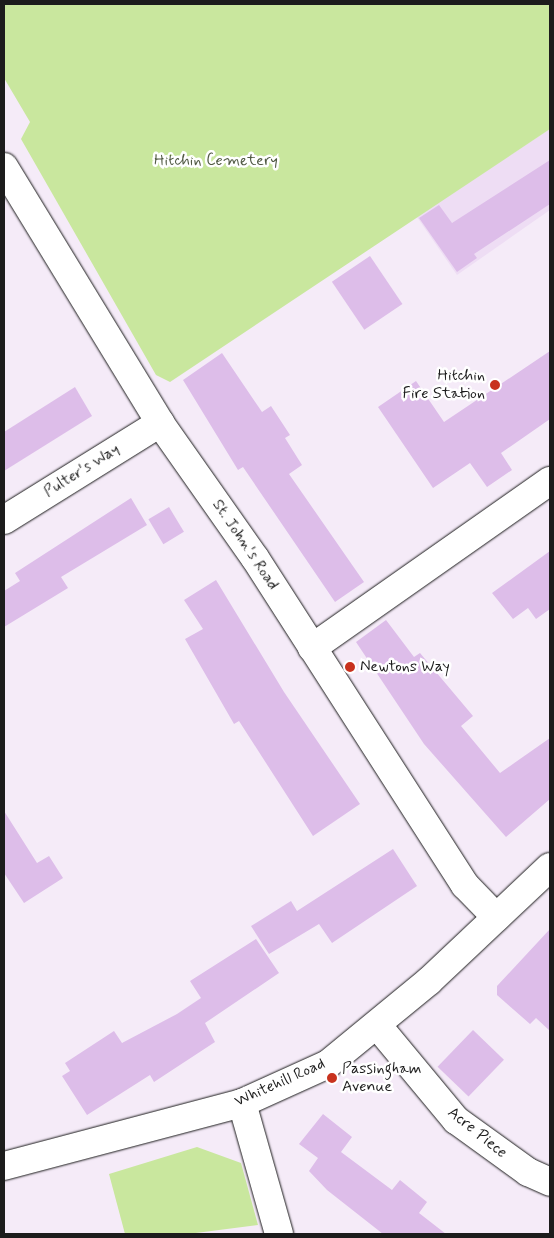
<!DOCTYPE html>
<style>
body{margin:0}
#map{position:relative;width:554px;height:1238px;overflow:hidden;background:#f5ebf8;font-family:Mynerve,sans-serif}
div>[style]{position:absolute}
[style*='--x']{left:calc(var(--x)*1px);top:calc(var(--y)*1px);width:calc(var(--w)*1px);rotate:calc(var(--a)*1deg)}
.built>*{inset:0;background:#eeddf4}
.green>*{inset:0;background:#c9e79e}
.building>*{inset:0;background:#ddbde9;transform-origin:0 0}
.roads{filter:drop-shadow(0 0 1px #1c1c1c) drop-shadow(0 0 1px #1c1c1c)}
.minor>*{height:28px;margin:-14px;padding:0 14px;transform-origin:14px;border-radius:14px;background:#fff}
.dots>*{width:14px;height:14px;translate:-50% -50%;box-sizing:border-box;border:2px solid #fff;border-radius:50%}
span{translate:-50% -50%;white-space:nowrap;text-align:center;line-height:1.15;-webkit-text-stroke:5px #fff;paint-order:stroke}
.park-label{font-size:16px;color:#505943}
.poi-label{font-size:16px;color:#1c1c1c}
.right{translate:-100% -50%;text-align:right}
.left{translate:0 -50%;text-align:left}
.street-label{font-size:16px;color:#1c1c1c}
.frame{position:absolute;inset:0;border:5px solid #1c1c1c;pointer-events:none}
</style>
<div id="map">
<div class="built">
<div style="clip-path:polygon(550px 129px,550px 210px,457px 275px,417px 217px)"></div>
</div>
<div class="green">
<div style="clip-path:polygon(4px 4px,550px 4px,550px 129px,170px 382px,156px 375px,21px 139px,30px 122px,4px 78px)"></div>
<div style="clip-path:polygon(197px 1147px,241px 1163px,258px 1225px,188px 1234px,125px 1234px,109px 1174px)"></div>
</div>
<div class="building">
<div style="clip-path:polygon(550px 160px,550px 204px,474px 254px,477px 258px,457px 272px,419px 218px,439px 205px,452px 223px)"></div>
<div style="left:370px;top:256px;width:58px;height:46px;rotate:56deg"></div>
<div style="clip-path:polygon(550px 351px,550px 419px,501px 453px,512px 470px,487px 487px,470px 463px,433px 488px,378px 407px,416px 381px,444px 422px)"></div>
<div style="clip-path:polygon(222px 353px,262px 412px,271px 406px,290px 435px,285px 438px,302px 465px,289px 474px,364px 582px,335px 602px,243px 467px,238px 470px,183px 380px)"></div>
<div style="clip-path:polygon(75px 387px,92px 416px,4px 471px,4px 432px)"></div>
<div style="clip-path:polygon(131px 498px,147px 525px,61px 577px,68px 588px,4px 627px,4px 591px,20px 581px,15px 573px)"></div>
<div style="left:169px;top:507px;width:29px;height:24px;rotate:59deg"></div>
<div style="clip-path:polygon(550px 551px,550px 609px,536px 619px,528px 608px,513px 619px,492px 593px)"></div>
<div style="clip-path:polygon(216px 580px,284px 692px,360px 804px,313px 836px,239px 721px,234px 724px,185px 639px,203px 629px,184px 600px)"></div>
<div style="clip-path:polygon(386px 620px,414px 657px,420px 653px,473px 716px,461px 726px,500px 773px,550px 738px,550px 799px,506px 837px,424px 744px,356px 642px)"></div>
<div style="clip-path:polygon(4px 811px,37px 863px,49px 856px,63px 878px,24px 903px,4px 873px)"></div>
<div style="clip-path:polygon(393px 849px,417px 886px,332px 943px,319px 924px,269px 954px,251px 926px,291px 901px,297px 911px)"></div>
<div style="clip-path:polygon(550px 929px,550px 1031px,536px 1018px,530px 1024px,497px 995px,497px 986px)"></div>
<div style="clip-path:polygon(256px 939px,279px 973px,205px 1023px,215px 1042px,154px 1082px,150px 1075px,87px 1115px,62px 1076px,70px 1071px,65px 1063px,114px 1031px,122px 1043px,177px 1014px,201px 998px,190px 981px)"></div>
<div style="left:473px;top:1030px;width:43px;height:51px;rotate:44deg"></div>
<div style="clip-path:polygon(323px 1114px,352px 1137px,341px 1152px,392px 1190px,400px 1180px,427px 1202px,419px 1213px,446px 1234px,383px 1234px,327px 1190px,309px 1171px,318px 1158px,299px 1144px)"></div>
</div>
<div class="roads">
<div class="minor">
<div style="--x:4;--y:167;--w:300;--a:58.6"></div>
<div style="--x:160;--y:423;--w:165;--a:54.9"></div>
<div style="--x:255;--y:558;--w:389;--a:57.3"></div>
<div style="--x:465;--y:885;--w:45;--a:45.9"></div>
<div style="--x:4;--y:520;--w:184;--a:-31.9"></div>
<div style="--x:312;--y:648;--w:291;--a:-35.1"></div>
<div style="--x:377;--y:1025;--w:124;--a:50.3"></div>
<div style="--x:456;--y:1120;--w:89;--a:35.8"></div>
<div style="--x:528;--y:1172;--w:24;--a:24"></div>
<div style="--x:242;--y:1103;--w:136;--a:74.2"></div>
<div style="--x:4;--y:1166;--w:246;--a:-14.8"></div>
<div style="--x:242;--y:1103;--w:94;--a:-24.4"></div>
<div style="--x:328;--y:1064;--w:131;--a:-39.4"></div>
<div style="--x:429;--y:981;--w:166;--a:-43.3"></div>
</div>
</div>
<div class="dots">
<div style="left:495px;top:385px;background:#c8321e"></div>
<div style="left:350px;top:667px;background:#c8321e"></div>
<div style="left:332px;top:1078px;background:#c8321e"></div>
</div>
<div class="park-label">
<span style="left:216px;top:161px">Hitchin Cemetery</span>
</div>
<div class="poi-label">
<span class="right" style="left:485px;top:385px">Hitchin<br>Fire Station</span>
<span class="left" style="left:360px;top:667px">Newtons Way</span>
<span class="left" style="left:342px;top:1078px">Passingham<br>Avenue</span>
</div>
<div class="street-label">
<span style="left:82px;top:471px;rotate:-32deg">Pulter's Way</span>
<span style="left:245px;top:545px;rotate:56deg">St. John's Road</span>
<span style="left:280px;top:1083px;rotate:-24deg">Whitehill Road</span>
<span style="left:477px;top:1133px;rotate:39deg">Acre Piece</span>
</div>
<div class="frame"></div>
</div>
